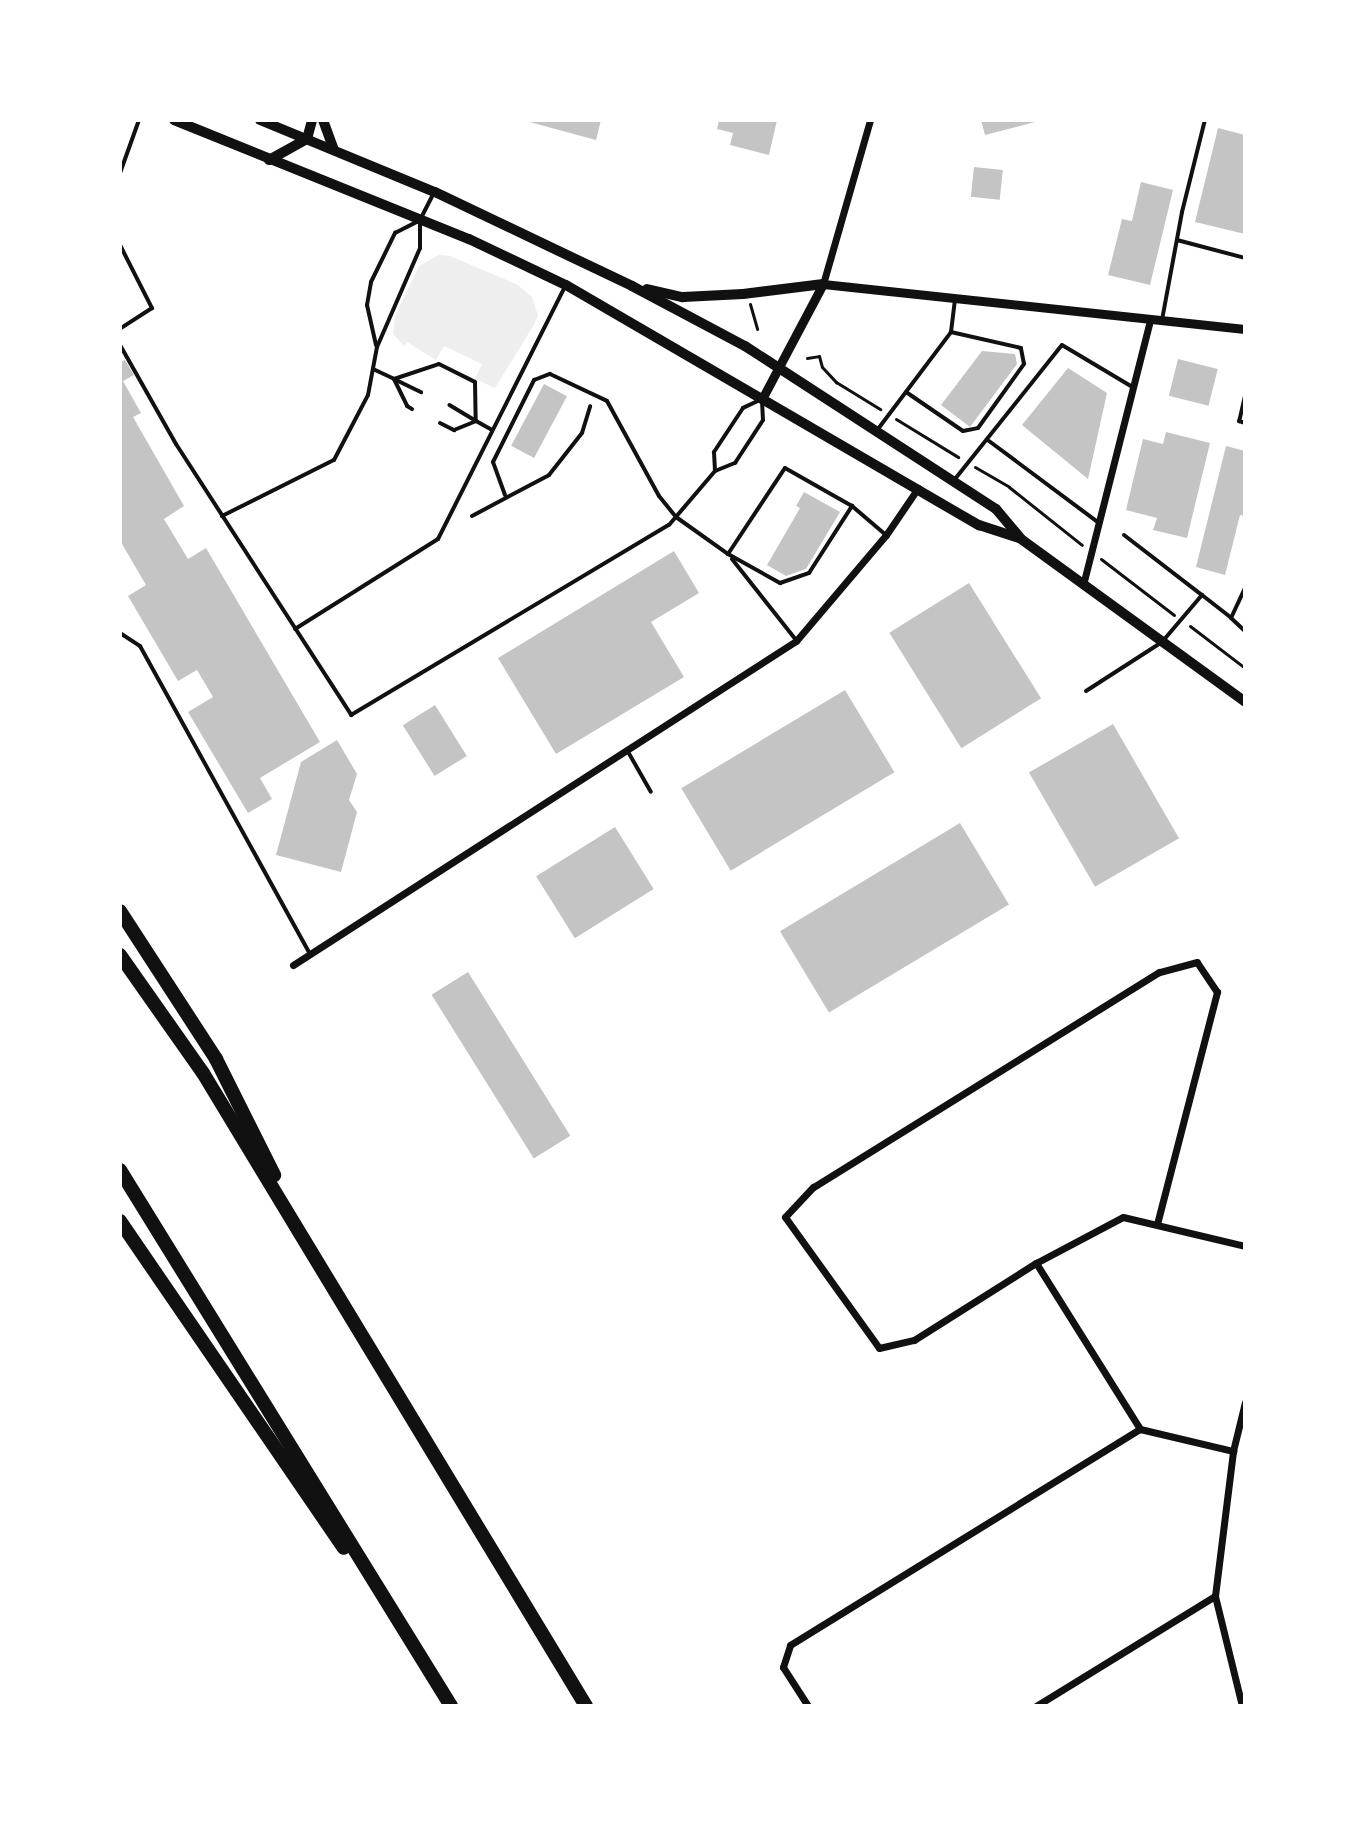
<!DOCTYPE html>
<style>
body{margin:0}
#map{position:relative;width:1365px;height:1826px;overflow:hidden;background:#fff;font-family:Montserrat,sans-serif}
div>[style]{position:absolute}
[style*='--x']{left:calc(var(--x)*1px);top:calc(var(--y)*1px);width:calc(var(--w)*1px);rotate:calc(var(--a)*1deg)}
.green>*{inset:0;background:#eee}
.building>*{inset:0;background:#c4c4c4;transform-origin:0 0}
.path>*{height:3px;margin:-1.5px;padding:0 1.5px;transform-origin:1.5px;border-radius:1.5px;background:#111}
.service>*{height:4px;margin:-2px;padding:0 2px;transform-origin:2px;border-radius:2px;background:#111}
.minor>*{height:7px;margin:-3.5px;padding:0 3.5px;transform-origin:3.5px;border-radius:3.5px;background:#111}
.tertiary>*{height:9px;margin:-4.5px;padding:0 4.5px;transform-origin:4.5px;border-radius:4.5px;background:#111}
.secondary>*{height:10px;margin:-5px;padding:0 5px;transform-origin:5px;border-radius:5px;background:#111}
.motorway>*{height:14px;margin:-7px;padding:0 7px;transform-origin:7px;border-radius:7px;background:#111}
span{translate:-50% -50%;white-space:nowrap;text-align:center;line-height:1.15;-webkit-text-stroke:8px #fff;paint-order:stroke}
.frame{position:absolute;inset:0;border:122px solid #fff;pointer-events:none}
</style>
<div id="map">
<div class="green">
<div style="clip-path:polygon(439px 255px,450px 256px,518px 285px,532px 297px,538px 315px,535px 323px,495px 388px,475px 379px,482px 364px,444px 346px,436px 360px,407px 342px,404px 346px,393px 334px,395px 316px,419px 266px)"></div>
</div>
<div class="building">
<div style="clip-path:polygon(522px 120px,601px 120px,596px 140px)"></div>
<div style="clip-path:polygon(719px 120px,777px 120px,769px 155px,730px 145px,733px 133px,717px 129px)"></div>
<div style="clip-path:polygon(981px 120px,1039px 120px,1039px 121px,985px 135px)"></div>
<div style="clip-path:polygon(1218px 128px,1245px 135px,1245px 234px,1195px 222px)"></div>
<div style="left:974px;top:167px;width:29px;height:30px;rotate:6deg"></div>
<div style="clip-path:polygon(1141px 182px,1173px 190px,1150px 285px,1108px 275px,1122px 219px,1132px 221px)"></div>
<div style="clip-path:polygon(982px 351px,1015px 354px,1017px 364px,970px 427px,941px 405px)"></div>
<div style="left:1178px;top:359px;width:41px;height:38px;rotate:14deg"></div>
<div style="clip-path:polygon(125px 360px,134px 375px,123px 381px,141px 413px,133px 417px,184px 506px,164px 519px,188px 559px,206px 548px,320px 742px,260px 778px,272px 799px,248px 813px,188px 712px,213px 697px,197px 670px,178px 681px,128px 596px,146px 585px,122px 544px,120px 545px,120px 362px)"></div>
<div style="clip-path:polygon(1068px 368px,1107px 393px,1088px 479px,1022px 425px)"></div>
<div style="left:544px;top:384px;width:26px;height:70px;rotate:28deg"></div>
<div style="clip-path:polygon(1166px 432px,1210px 443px,1187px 538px,1153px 530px,1157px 518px,1126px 510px,1143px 439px,1163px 444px)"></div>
<div style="clip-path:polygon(1226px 446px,1245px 451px,1245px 516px,1240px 515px,1225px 575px,1196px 567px)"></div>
<div style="clip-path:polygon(804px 492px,840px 512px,806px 569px,786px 576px,767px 565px,800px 508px,796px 506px)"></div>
<div style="clip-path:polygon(674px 551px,699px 593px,651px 622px,684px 677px,556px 754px,498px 658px)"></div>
<div style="left:969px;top:583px;width:136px;height:94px;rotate:58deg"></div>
<div style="left:845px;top:690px;width:96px;height:191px;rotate:59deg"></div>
<div style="left:435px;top:705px;width:60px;height:38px;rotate:58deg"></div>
<div style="left:1113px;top:724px;width:132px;height:97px;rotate:60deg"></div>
<div style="clip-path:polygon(337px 740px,357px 774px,349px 800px,357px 812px,341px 872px,276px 855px,301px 762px)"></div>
<div style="left:960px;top:823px;width:95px;height:210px;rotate:59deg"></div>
<div style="left:615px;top:827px;width:73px;height:93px;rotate:58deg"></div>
<div style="left:468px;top:972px;width:193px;height:43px;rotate:58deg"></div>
</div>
<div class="path">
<div style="--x:750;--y:304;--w:26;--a:74"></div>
<div style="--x:807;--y:358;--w:12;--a:-9"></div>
<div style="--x:819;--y:356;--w:11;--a:75"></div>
<div style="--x:822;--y:367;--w:21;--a:47"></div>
<div style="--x:836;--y:382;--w:52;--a:31.5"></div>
<div style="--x:896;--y:419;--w:73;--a:31.5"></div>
<div style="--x:975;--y:467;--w:39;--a:30"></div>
<div style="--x:1009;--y:487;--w:93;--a:38.5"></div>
<div style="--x:1101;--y:559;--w:92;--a:37.5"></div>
<div style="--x:1190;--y:626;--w:69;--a:37.4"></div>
</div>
<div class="service">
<div style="--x:120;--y:173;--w:56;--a:-70.3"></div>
<div style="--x:1177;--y:240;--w:70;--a:14.8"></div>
<div style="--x:120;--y:245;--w:71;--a:63.1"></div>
<div style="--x:152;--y:308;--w:38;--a:147"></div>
<div style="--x:1162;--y:320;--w:110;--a:-79.5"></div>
<div style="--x:1182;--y:212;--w:95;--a:-76"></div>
<div style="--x:120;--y:345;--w:114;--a:60.5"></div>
<div style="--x:176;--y:444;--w:323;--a:57.1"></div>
<div style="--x:351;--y:715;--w:370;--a:-30.9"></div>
<div style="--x:669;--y:525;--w:71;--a:-49.6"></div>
<div style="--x:715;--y:471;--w:22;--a:-22"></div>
<div style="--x:735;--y:463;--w:51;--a:-56.9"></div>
<div style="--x:763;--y:420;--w:21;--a:-93"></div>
<div style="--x:762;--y:399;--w:21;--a:155"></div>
<div style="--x:743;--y:408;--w:53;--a:123.4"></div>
<div style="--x:714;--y:452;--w:19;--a:87"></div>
<div style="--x:376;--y:345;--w:41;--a:-102.7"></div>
<div style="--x:367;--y:305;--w:23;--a:-80"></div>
<div style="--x:371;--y:282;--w:55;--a:-63.9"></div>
<div style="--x:395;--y:233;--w:25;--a:-27"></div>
<div style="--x:373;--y:369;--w:23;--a:25"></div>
<div style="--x:394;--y:379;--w:30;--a:64"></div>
<div style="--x:407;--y:406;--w:6;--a:31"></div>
<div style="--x:394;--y:379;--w:47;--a:-18.4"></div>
<div style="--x:439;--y:364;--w:40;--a:26.6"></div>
<div style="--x:475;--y:382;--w:39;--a:89"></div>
<div style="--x:476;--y:421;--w:18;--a:29"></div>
<div style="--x:396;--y:380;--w:28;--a:26"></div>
<div style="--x:906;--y:392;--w:69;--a:34.4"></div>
<div style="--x:963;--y:431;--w:15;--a:-11"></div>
<div style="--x:978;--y:428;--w:79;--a:-54.3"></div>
<div style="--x:1024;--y:364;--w:16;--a:-101"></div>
<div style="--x:1021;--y:348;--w:72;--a:-167.1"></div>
<div style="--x:1245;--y:396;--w:26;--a:103"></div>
<div style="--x:1239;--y:421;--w:6;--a:18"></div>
<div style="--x:440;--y:423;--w:16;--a:27"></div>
<div style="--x:454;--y:430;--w:24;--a:-22"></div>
<div style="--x:476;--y:421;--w:31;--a:-149"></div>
<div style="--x:878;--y:429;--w:121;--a:-53"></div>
<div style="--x:951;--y:332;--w:33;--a:-83"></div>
<div style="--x:989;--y:441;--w:137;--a:36.7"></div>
<div style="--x:955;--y:479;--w:171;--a:-51.4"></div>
<div style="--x:1062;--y:345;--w:84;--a:30.8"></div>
<div style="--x:505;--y:495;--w:35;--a:-110"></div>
<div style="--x:493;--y:462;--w:92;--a:-63.4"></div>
<div style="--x:534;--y:380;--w:17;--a:-21"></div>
<div style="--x:550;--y:374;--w:63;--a:25.3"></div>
<div style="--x:607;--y:401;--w:108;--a:61.3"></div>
<div style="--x:659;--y:496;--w:27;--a:51"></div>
<div style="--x:676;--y:517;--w:64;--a:35.4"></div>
<div style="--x:728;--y:554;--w:103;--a:-56.5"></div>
<div style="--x:785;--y:468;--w:77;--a:29.6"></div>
<div style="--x:852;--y:506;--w:45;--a:40.5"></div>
<div style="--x:222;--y:516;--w:125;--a:-26.6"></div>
<div style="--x:334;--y:460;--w:73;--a:-62.4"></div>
<div style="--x:368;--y:395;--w:49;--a:-79.4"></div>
<div style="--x:377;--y:347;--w:108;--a:-66.5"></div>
<div style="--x:420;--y:248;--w:28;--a:-90"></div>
<div style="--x:420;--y:220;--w:30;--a:-63"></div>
<div style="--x:472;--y:516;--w:87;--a:-28"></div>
<div style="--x:549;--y:475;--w:53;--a:-51.8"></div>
<div style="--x:582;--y:433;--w:28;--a:-73"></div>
<div style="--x:1124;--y:535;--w:98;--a:37.6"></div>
<div style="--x:728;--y:554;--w:60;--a:29.1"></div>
<div style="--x:780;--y:583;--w:31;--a:-19"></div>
<div style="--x:809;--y:573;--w:80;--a:-57.3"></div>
<div style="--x:732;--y:559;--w:103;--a:51.7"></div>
<div style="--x:1231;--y:618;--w:19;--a:43"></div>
<div style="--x:295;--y:629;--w:169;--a:-32.2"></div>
<div style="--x:438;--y:539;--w:284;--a:-63.3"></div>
<div style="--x:120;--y:633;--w:24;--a:33"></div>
<div style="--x:140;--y:646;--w:352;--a:61.1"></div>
<div style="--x:1086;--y:691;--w:90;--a:-32.8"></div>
<div style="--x:1162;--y:642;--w:62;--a:-49.6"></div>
<div style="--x:1202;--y:595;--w:37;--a:38"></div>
<div style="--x:1231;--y:618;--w:33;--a:-65"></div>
<div style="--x:627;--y:750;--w:48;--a:60.3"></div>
</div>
<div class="minor">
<div style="--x:823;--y:284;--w:171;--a:-74"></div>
<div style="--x:1083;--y:585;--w:272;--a:-75.8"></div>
<div style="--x:293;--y:965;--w:598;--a:-32.79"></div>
<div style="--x:796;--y:641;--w:139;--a:-49.7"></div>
<div style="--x:886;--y:535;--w:57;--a:-55.8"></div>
<div style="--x:1157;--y:1224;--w:240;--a:-75.5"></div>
<div style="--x:1217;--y:992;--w:36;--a:-124"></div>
<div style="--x:1197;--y:962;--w:39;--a:165"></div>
<div style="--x:1159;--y:972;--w:407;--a:148.1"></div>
<div style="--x:813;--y:1187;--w:41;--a:133"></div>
<div style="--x:785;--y:1217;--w:161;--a:54.3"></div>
<div style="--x:879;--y:1348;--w:36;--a:-13"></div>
<div style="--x:914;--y:1340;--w:144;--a:-32.3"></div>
<div style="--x:1036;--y:1263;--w:98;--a:-27.9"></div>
<div style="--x:1123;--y:1217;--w:125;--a:13.4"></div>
<div style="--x:1036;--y:1263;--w:196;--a:57.9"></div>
<div style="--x:1140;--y:1429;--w:96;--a:13.3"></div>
<div style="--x:808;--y:1706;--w:46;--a:-122.7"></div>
<div style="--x:783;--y:1667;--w:23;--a:-72"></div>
<div style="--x:790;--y:1645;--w:411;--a:-31.7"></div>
<div style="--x:1036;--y:1706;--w:210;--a:-31.6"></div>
<div style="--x:1242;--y:1706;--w:113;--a:-103.8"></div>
<div style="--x:1215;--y:1596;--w:146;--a:-82.9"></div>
<div style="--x:1233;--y:1451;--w:50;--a:-76.2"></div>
</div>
<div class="tertiary">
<div style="--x:762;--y:399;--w:130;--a:-62.1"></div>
<div style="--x:823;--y:284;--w:424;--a:6.1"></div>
</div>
<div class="secondary">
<div style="--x:174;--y:120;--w:318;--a:22"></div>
<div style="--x:469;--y:239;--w:107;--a:25.4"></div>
<div style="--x:566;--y:285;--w:478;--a:30.2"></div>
<div style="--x:979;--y:525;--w:42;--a:18"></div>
<div style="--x:260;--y:120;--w:189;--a:22.4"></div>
<div style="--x:435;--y:192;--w:218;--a:25.5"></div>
<div style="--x:632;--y:286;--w:128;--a:28"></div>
<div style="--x:745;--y:346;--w:299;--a:33"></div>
<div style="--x:996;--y:509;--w:39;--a:50"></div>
<div style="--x:1021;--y:539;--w:277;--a:36"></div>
<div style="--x:323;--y:120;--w:32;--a:70"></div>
<div style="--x:269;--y:160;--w:43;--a:-28.9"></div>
<div style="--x:307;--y:139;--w:20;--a:-75"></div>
<div style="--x:647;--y:289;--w:37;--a:13"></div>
<div style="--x:683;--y:297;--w:60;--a:-2.9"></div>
<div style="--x:743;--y:294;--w:81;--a:-7.1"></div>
</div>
<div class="motorway">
<div style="--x:120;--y:911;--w:176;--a:57"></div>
<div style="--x:216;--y:1059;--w:130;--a:63.4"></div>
<div style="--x:120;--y:955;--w:144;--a:54.9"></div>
<div style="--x:203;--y:1073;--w:740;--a:58.82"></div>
<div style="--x:120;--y:1170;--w:630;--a:58.3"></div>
<div style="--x:120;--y:1221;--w:396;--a:55.6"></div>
</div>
<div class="frame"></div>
</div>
